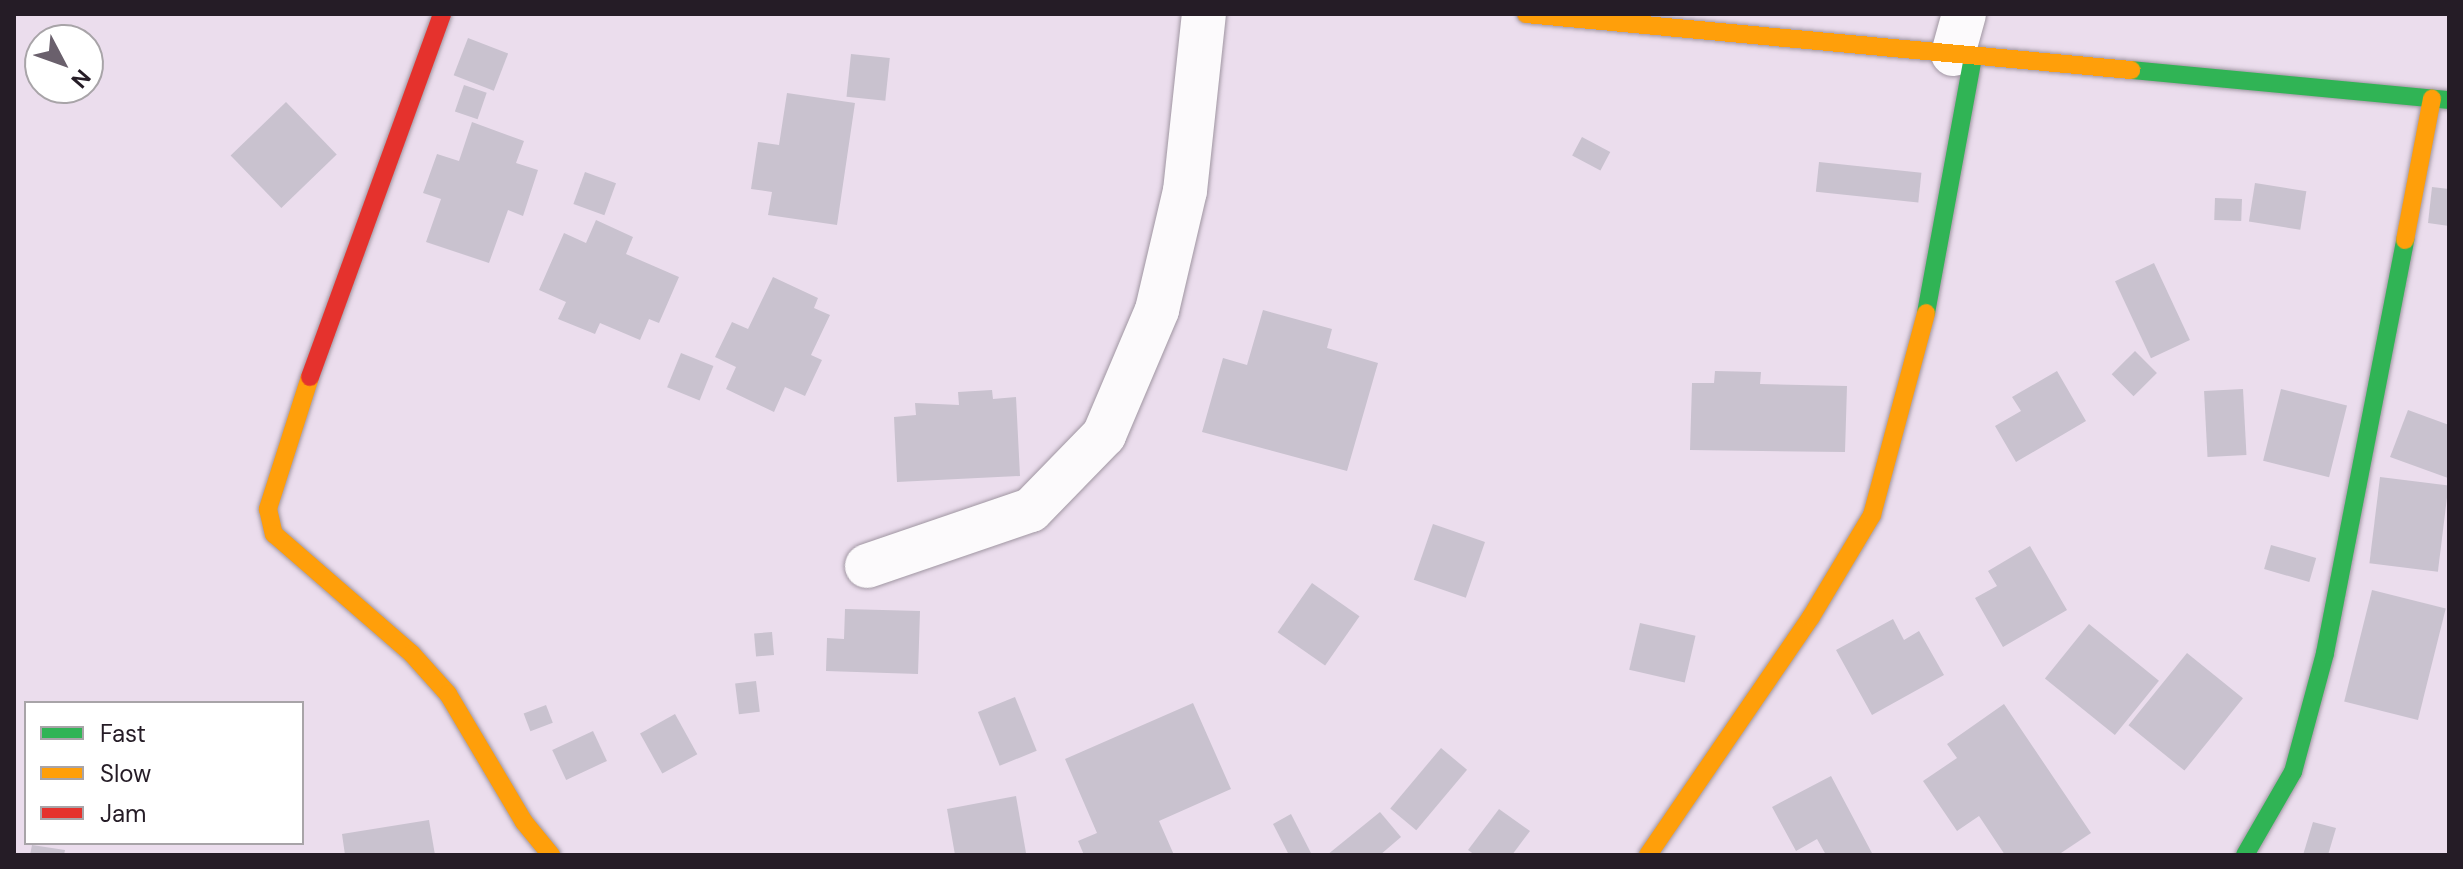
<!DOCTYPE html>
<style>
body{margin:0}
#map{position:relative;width:2463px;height:869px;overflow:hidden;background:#ebdded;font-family:"DM Sans",sans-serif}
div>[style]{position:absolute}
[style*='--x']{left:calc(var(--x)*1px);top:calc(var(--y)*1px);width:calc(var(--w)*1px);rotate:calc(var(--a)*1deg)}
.building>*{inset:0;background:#c9c2cf;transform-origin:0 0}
.roads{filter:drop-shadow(0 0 2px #a096a2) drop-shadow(0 0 2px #a096a2)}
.street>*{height:44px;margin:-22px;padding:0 22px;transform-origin:22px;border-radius:22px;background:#fcfafc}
.fast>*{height:18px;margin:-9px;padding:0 9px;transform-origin:9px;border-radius:9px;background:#30b455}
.slow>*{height:18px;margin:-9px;padding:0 9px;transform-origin:9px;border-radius:9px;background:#ff9f0a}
.jam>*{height:18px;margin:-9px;padding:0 9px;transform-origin:9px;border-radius:9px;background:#e5322d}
span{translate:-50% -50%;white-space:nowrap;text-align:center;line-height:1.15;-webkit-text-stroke:6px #fff;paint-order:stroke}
.frame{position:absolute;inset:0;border:16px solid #251c26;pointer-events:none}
.legend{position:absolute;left:24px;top:701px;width:280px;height:144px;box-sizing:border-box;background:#fff;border:2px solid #a8a4a8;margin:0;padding:10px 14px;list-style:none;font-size:24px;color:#251c26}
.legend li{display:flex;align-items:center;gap:16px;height:40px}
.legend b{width:40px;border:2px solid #a8a4a8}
.north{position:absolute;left:24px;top:24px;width:80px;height:80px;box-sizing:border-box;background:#fff;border:2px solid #a8a4a8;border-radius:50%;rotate:131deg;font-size:22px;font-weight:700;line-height:32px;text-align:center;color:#251c26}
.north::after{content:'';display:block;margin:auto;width:28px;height:36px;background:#6a606c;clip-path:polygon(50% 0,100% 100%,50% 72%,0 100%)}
</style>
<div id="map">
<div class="building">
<div style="left:468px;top:38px;width:43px;height:40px;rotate:21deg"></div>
<div style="left:851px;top:54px;width:39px;height:43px;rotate:6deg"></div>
<div style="left:464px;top:85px;width:24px;height:28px;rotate:19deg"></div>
<div style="clip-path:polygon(787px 93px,855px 103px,837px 225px,768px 215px,772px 192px,751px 189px,758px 142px,779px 145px)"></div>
<div style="left:286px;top:102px;width:73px;height:77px;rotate:46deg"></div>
<div style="clip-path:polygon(472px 122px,524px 141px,516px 163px,538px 170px,523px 216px,508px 210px,489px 263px,426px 242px,441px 199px,423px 193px,437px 154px,459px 161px)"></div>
<div style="left:1582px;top:137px;width:32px;height:21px;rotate:28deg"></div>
<div style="left:1819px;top:162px;width:103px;height:30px;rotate:6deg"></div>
<div style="left:585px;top:172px;width:33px;height:34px;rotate:20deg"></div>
<div style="left:2255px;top:183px;width:52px;height:39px;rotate:9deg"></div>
<div style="clip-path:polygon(2432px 187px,2449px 189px,2449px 226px,2428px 223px)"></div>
<div style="left:2215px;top:198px;width:27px;height:22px;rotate:2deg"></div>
<div style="clip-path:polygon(596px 220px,633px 237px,626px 254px,679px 277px,659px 323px,649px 319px,640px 340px,600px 323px,595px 334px,558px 319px,566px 302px,539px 290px,564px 233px,586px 243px)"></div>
<div style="left:2154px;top:263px;width:85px;height:43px;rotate:65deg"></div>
<div style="clip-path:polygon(773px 277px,818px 298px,814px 308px,830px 315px,811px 355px,822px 360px,805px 396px,785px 387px,774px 412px,726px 389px,736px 367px,715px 357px,732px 322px,748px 329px)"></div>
<div style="clip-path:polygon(1263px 310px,1332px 329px,1327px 348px,1378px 363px,1347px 471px,1202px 432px,1223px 358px,1247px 365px)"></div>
<div style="left:2135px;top:351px;width:31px;height:33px;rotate:45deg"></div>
<div style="left:681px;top:353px;width:35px;height:37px;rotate:22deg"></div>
<div style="clip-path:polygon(1715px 371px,1761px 372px,1760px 384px,1847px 386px,1845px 452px,1690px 450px,1692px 383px,1714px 383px)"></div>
<div style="clip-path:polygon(2057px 371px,2086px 421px,2016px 462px,1995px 426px,2021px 411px,2012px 397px)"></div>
<div style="left:2243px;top:389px;width:66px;height:39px;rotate:87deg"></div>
<div style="left:2281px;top:389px;width:68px;height:74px;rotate:14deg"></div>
<div style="clip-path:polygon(992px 390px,993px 399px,1016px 397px,1020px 476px,897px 482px,894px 417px,916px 415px,915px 403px,959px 405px,958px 392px)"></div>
<div style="clip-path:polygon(2408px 410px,2449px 425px,2448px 478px,2390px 457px)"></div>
<div style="left:2380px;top:477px;width:69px;height:87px;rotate:7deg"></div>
<div style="left:1433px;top:524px;width:55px;height:59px;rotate:19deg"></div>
<div style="left:2271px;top:545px;width:47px;height:25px;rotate:16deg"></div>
<div style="clip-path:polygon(2030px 546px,2067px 610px,2003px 647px,1975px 598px,1997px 586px,1988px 571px)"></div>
<div style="left:1312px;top:583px;width:58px;height:60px;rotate:35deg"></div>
<div style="left:2372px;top:590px;width:76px;height:115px;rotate:14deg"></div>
<div style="clip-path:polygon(845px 609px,920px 611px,918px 674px,826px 671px,827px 638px,844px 639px)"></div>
<div style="clip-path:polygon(1893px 619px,1904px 640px,1919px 631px,1944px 675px,1872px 715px,1836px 650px)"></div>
<div style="left:1640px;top:623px;width:57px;height:48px;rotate:13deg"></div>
<div style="left:2089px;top:624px;width:90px;height:70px;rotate:39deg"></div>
<div style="left:772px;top:632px;width:23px;height:18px;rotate:85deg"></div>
<div style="left:2187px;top:653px;width:72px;height:93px;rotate:39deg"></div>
<div style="left:756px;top:681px;width:31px;height:21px;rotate:83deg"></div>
<div style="left:1015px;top:697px;width:58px;height:40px;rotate:68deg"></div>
<div style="clip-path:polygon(1193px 703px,1231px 789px,1159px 821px,1174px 855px,1084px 855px,1078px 841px,1097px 833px,1065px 759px)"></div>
<div style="clip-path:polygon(2004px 704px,2091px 833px,2058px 855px,2005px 855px,1979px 816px,1957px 831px,1923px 781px,1957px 758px,1947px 744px)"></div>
<div style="left:546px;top:705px;width:19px;height:24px;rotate:69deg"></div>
<div style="left:675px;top:714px;width:46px;height:40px;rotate:61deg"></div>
<div style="left:593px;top:731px;width:33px;height:45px;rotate:65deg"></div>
<div style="left:1441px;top:748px;width:34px;height:79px;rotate:40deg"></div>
<div style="clip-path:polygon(1831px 776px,1873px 855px,1826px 855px,1817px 839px,1796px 851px,1772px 807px)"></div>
<div style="clip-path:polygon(1016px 796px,1026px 853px,955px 855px,947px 809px)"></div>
<div style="clip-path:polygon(1499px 809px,1530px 831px,1512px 855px,1475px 855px,1468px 850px)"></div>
<div style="clip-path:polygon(1380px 812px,1401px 837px,1380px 855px,1327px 855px)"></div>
<div style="clip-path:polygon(1291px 814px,1312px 855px,1289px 855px,1273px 824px)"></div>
<div style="clip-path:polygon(429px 820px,435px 855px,345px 855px,342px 834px)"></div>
<div style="clip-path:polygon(2313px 822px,2336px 828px,2328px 855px,2303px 855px)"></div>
<div style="clip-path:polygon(32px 845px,65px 850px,64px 855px,30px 855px)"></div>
</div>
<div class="roads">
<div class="street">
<div style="--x:1953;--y:54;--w:41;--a:-74.6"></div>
<div style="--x:867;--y:566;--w:173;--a:-18.9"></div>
<div style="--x:1031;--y:510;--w:105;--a:-45.8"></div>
<div style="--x:1104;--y:435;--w:136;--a:-67"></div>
<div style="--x:1157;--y:310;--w:122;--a:-76.8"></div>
<div style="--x:1185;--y:191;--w:178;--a:-83.9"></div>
</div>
<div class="fast">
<div style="--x:2131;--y:70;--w:319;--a:5.4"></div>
<div style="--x:1926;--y:313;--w:261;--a:-79.6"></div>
<div style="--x:2245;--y:855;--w:96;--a:-60"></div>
<div style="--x:2293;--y:772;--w:123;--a:-74.9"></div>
<div style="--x:2325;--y:653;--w:421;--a:-79"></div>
</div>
<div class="slow">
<div style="--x:1526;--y:14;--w:608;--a:5.29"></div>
<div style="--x:2405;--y:240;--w:144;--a:-79.2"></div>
<div style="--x:310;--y:377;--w:139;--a:107.7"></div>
<div style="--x:268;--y:509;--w:26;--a:77"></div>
<div style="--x:274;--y:534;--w:183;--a:41"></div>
<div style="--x:412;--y:654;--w:54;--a:48"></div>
<div style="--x:448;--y:694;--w:149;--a:59.3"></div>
<div style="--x:524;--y:822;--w:43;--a:50.7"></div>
<div style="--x:1648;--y:855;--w:288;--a:-55.6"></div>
<div style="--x:1811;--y:617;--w:119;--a:-59.1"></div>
<div style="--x:1872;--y:515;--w:209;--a:-75"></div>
</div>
<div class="jam">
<div style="--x:310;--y:377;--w:386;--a:-70"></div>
</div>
</div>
<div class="frame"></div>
<ul class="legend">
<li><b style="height:10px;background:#30b455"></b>Fast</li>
<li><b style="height:10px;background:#ff9f0a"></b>Slow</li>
<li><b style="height:10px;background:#e5322d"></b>Jam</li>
</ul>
<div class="north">N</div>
</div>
